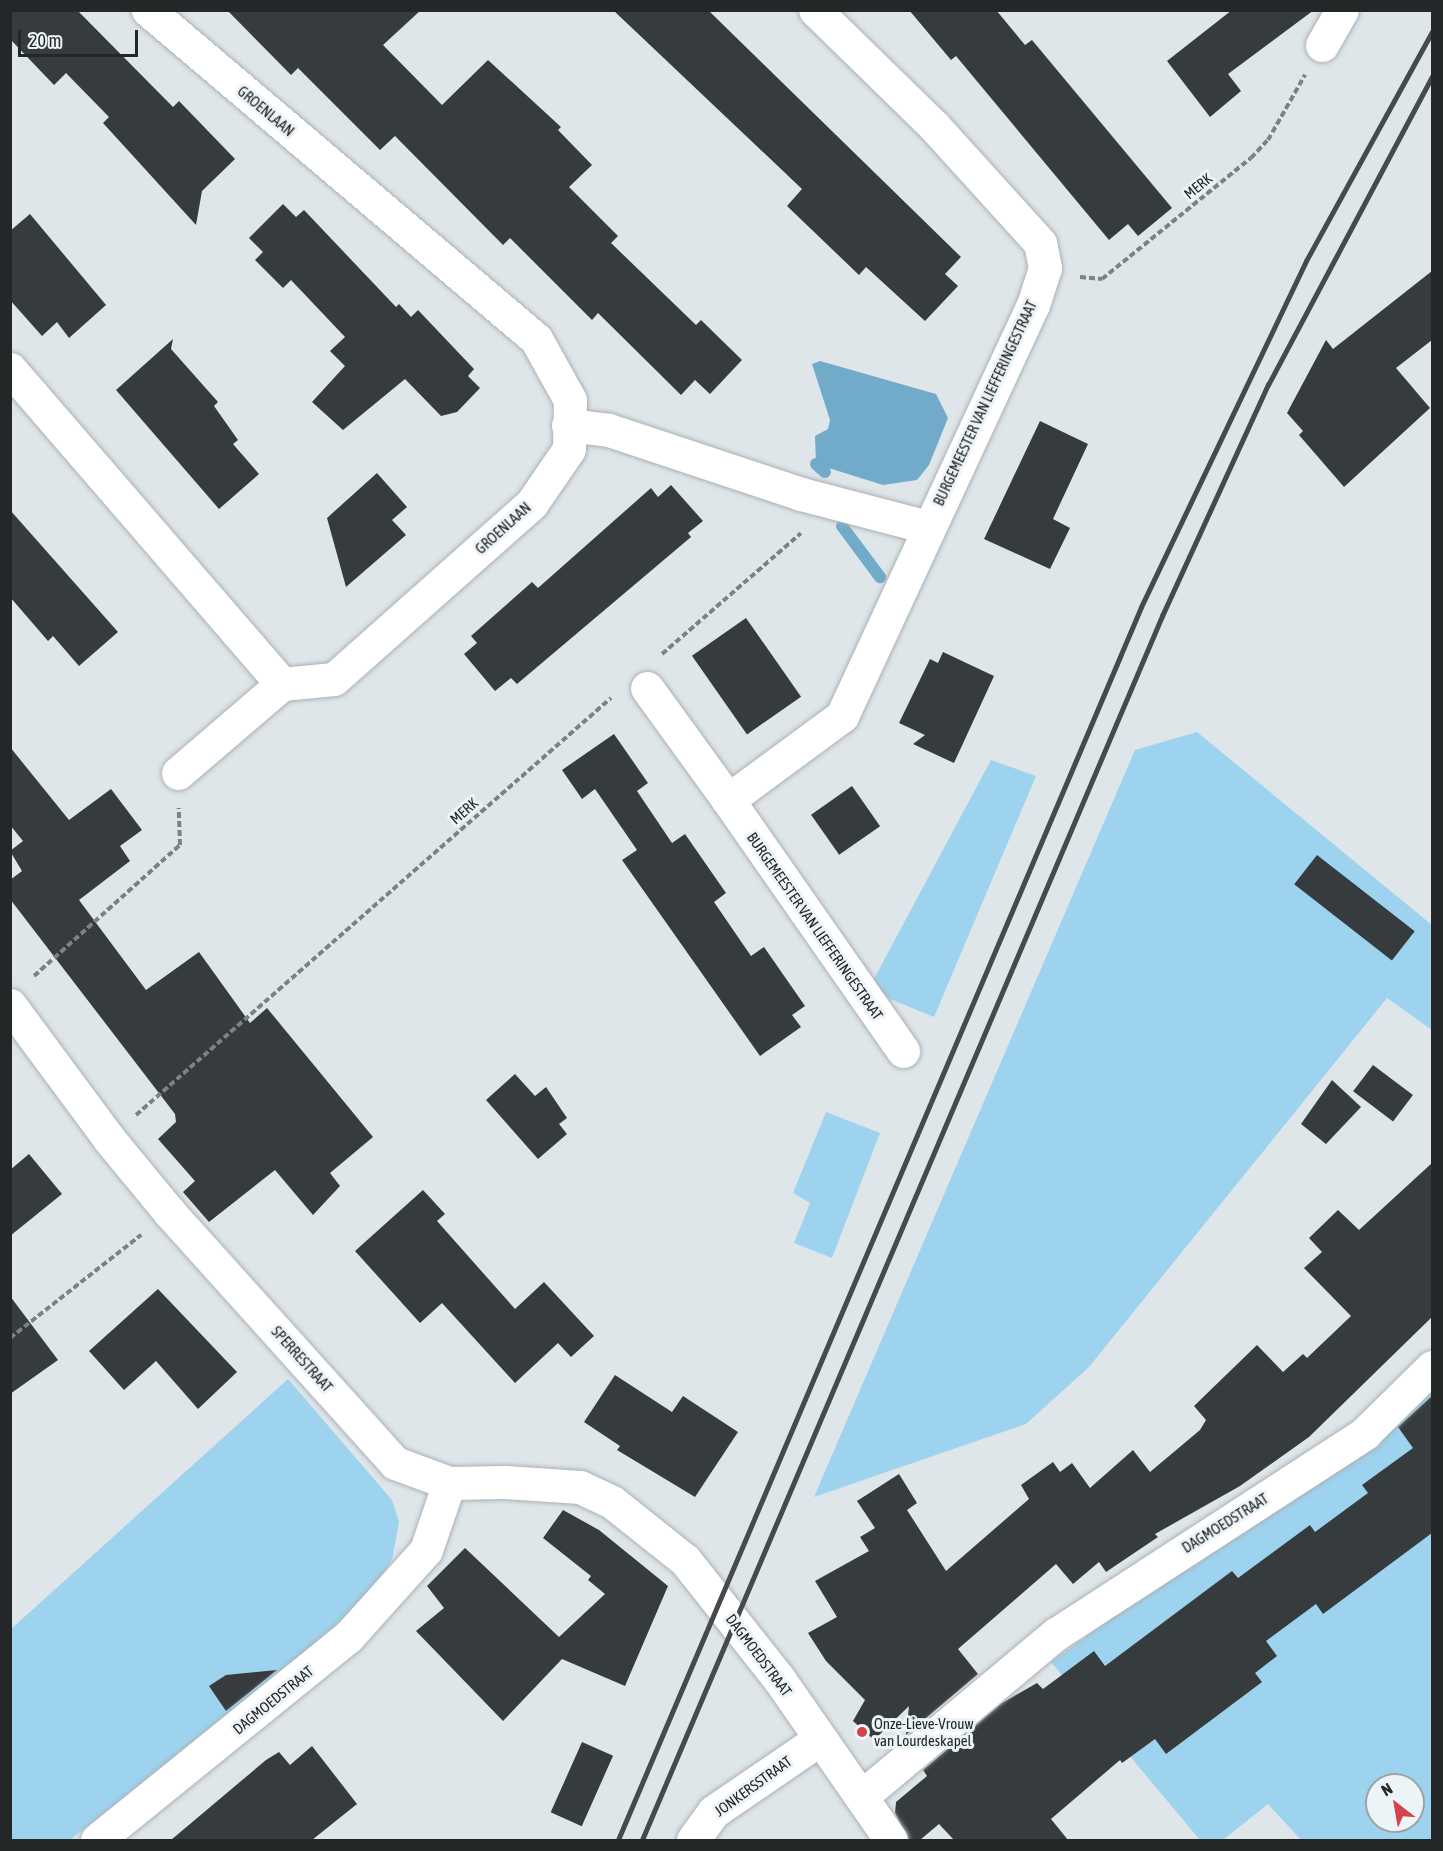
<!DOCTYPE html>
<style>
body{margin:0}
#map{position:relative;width:1443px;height:1851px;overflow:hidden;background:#dfe6ea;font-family:"Asap Condensed",sans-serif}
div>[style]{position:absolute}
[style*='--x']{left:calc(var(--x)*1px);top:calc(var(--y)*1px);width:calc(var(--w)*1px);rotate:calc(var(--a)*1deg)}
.green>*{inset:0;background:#9ed3ef}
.water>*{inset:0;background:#71abc9}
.stream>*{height:12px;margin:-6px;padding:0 6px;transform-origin:6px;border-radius:6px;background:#71abc9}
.building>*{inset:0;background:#363b3e;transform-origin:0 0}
.path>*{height:4px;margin-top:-2px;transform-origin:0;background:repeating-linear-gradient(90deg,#7c8183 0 6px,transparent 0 9px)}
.roads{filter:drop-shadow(0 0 2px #abb1b5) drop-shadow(0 0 2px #abb1b5)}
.minor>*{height:33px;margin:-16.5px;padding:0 16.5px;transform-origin:16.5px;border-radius:16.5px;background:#fff}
.rail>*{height:4.5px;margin:-2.25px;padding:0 2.25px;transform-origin:2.25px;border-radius:2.25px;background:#464a4b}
.dots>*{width:16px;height:16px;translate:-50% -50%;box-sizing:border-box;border:3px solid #edf4f8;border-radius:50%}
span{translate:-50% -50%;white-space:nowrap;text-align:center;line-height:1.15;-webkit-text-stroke:6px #edf4f8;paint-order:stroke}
.street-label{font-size:15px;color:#242728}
.poi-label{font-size:15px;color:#242728}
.left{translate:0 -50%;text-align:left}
.frame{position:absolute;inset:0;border:12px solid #242728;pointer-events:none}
.north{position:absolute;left:1365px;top:1773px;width:60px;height:60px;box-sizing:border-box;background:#edf4f8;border:2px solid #9da2a5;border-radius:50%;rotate:329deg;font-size:16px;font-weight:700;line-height:24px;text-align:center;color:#242728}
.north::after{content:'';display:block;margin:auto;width:21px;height:27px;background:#d4444d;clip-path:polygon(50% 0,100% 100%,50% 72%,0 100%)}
.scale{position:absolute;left:18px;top:30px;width:120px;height:27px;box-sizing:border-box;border:3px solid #242728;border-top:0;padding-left:8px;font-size:18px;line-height:21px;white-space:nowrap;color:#242728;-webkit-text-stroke:4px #edf4f8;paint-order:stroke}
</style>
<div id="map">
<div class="green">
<div style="clip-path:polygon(1197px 732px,1432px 925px,1432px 1030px,1387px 998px,1089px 1367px,1026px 1424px,814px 1497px,1135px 750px)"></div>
<div style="clip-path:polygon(991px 760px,1036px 776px,934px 1017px,868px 990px)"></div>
<div style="clip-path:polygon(826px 1112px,880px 1133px,832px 1258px,794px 1243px,810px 1203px,793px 1193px)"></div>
<div style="clip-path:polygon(288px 1379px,392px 1500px,399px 1522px,392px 1560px,365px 1598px,302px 1655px,70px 1840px,11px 1840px,10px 1630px)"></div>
<div style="clip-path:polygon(evenodd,1432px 1387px,1432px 1840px,1301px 1840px,1268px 1804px,1223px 1840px,1200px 1840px,1051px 1662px,1432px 1387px,1377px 1785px,1413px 1785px,1413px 1821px,1377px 1821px,1377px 1785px)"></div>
</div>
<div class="water">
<div style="clip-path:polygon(820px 361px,936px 394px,948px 418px,929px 465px,917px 480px,883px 485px,816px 464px,815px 436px,828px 429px,830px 420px,812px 364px)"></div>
</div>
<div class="stream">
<div style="--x:816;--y:464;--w:12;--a:42"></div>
<div style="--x:842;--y:526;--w:64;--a:53.3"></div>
</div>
<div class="building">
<div style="clip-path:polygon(10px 10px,77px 10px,173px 107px,179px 101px,235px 159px,202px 191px,196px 225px,103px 123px,109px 117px,66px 73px,54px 85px,10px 39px)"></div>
<div style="clip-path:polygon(227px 10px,421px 10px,383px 45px,442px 105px,488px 60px,561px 127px,558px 130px,592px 165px,569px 187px,618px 236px,611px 243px,696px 325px,701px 320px,742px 360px,710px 394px,695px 380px,681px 395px,598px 313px,592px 320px,510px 238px,503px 245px,395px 136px,380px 150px,298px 68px,291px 75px)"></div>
<div style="clip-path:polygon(613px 10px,708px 10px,961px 257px,945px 274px,958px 286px,925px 321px,866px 267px,859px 275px,787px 206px,802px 189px)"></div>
<div style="clip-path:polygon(909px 10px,996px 10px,1025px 45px,1032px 40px,1172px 208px,1138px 236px,1128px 224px,1109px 240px,956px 56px,951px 60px)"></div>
<div style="clip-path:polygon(1232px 10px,1314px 10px,1228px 74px,1241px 91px,1210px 117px,1167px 61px)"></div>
<div style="clip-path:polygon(283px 204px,296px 217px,304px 210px,396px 307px,399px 304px,411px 317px,418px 310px,474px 369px,468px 376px,480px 388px,457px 412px,441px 416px,405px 379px,343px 430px,312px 402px,345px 366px,330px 351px,345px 337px,291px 280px,283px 288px,255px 260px,263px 252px,249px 238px)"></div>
<div style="clip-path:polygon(30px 214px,106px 305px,69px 338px,57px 322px,42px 336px,10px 300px,10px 231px)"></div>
<div style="clip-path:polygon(1432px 271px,1432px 340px,1396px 368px,1430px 408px,1344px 487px,1299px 435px,1303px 431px,1287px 413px,1326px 340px,1333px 349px)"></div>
<div style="clip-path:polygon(173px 339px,171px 349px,218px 402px,214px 406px,238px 440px,233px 444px,259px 474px,219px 509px,116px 390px)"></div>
<div style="clip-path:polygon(1040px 421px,1088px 444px,1053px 519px,1070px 528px,1050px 569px,984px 539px)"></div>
<div style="clip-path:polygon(377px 473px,407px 507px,392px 520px,406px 535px,346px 587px,327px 518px)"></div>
<div style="clip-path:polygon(671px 485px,703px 521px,688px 533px,691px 537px,517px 684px,511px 678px,495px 691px,464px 654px,477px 643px,471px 636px,532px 582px,538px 588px,651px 488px,658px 497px)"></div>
<div style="clip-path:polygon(10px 510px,118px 632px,79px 666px,53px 636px,48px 641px,10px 597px)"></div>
<div style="left:746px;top:618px;width:96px;height:66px;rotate:55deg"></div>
<div style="clip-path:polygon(943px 652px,994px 676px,954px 763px,913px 744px,925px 735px,899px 723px,930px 659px,938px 663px)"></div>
<div style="clip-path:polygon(614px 734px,648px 783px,637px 791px,672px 843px,685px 834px,726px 893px,714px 902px,751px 956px,764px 947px,805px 1006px,792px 1015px,801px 1027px,760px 1056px,622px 860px,637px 850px,595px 789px,582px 799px,562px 770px)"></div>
<div style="clip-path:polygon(10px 747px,69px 820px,111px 789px,142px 830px,120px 846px,130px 861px,79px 900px,146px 990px,199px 952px,250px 1023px,267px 1008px,373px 1137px,330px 1173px,340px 1186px,313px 1215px,275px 1170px,209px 1222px,183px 1192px,195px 1181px,158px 1139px,176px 1122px,175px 1114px,10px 899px,10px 880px,22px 871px,10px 851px,23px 841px,10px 825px)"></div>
<div style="left:852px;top:786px;width:49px;height:50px;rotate:55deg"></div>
<div style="left:1317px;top:855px;width:124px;height:37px;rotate:38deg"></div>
<div style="left:1373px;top:1065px;width:50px;height:33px;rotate:37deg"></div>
<div style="clip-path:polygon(515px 1074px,535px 1096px,546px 1087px,567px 1118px,559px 1124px,567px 1134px,538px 1159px,486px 1100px)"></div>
<div style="clip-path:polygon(1332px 1080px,1361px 1107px,1326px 1144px,1301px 1124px)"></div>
<div style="clip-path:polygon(29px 1154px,62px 1194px,10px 1236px,10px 1170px)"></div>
<div style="clip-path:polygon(1432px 1163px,1432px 1317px,1309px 1437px,1240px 1486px,1155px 1534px,1158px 1537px,1106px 1572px,1099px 1562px,1073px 1584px,1056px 1564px,958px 1649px,978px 1674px,906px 1735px,909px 1706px,874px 1740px,853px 1721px,865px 1700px,826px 1661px,808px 1633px,837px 1617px,815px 1581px,869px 1551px,860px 1537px,875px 1528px,857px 1501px,899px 1474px,917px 1503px,907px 1510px,946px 1571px,1029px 1499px,1021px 1485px,1053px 1462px,1060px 1472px,1072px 1463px,1090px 1488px,1133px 1450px,1150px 1472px,1200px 1430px,1206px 1420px,1194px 1406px,1257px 1345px,1283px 1372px,1303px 1354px,1307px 1358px,1351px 1316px,1304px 1268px,1322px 1252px,1309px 1238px,1338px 1210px,1359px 1230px)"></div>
<div style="clip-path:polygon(423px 1190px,445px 1214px,437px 1221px,515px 1309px,544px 1282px,594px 1336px,571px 1357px,558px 1343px,515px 1383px,442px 1303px,420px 1323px,355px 1251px)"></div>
<div style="clip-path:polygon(158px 1289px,237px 1372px,198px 1409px,156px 1361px,124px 1390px,89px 1351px)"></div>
<div style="clip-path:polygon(10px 1296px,58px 1360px,10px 1394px)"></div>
<div style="clip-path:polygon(615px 1375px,672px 1412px,683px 1396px,738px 1432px,695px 1497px,617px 1450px,620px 1446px,584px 1422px)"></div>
<div style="clip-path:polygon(1432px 1396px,1432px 1533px,1323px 1614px,1316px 1604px,1266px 1641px,1277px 1656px,1255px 1673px,1262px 1682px,1166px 1754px,1155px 1739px,1122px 1763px,1120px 1760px,1051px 1819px,1068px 1840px,954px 1840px,939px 1824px,920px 1840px,909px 1840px,895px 1813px,896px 1802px,927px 1776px,923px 1770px,1002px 1703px,1037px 1683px,1043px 1689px,1094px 1651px,1105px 1666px,1232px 1571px,1238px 1578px,1310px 1525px,1315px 1532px,1368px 1493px,1362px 1485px,1413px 1448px,1398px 1427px)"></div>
<div style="clip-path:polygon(563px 1510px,599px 1530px,668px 1586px,625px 1686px,562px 1659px,503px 1721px,416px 1631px,444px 1608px,427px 1586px,465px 1548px,559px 1637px,605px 1594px,588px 1580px,591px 1576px,543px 1538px)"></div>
<div style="clip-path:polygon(277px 1670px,226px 1711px,209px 1686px,226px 1675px)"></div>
<div style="left:582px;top:1742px;width:34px;height:77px;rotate:24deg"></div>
<div style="clip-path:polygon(312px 1746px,357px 1804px,312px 1840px,171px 1840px,266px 1760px,279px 1752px,290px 1765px)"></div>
</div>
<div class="path">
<div style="--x:1080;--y:277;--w:22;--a:5"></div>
<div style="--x:1102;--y:279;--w:192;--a:-39.1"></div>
<div style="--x:1251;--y:158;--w:25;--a:-47"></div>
<div style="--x:1268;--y:140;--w:75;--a:-60.4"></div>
<div style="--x:662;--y:654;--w:184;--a:-41"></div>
<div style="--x:34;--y:976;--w:196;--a:-41.9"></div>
<div style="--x:180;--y:845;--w:37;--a:-92"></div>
<div style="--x:136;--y:1115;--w:632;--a:-41.28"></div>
<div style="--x:10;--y:1338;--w:167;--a:-38.2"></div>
</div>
<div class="roads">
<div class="minor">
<div style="--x:1322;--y:45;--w:40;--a:-60.3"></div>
<div style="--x:10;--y:369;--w:416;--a:49.2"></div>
<div style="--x:282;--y:684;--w:52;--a:-5.5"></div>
<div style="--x:334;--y:679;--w:265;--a:-41.6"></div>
<div style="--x:532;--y:503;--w:65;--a:-55.6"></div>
<div style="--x:569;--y:449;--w:49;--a:-88.8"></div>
<div style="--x:570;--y:400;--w:70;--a:-119.1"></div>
<div style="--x:536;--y:339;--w:509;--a:-139.7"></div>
<div style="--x:568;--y:425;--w:41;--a:7"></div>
<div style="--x:609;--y:430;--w:202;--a:18.4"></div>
<div style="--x:801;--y:494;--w:131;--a:14.6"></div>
<div style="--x:647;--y:688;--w:138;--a:54.1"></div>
<div style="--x:728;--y:800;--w:142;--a:-36.4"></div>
<div style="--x:842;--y:716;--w:453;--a:-65.1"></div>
<div style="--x:1033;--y:305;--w:39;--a:-72"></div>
<div style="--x:1045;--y:268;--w:25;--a:-101"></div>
<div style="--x:1040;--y:243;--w:158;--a:-132.2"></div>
<div style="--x:934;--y:126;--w:166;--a:-135.7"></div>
<div style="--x:178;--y:773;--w:137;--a:-40.6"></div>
<div style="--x:728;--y:800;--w:306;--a:55.1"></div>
<div style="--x:10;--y:1005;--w:167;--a:53.5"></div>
<div style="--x:109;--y:1139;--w:96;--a:50.5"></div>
<div style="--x:170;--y:1213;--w:336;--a:48"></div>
<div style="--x:395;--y:1463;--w:58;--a:20.3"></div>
<div style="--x:862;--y:1796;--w:253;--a:-39.9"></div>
<div style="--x:1056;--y:1634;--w:369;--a:-33"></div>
<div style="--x:1365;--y:1433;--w:94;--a:-44.6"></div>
<div style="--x:97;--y:1840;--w:323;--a:-39"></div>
<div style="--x:348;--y:1637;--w:117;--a:-48.1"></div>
<div style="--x:426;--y:1550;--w:71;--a:-71.1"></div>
<div style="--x:449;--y:1483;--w:56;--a:-1"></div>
<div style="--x:505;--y:1482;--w:75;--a:3.8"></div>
<div style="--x:580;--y:1487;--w:35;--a:25"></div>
<div style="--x:612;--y:1502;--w:93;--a:38.5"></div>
<div style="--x:685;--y:1560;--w:152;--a:51.7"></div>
<div style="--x:779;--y:1679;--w:196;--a:55.2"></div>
<div style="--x:693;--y:1840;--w:34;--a:-54"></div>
<div style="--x:713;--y:1812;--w:130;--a:-34.3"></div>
</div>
</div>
<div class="rail">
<div style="--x:618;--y:1840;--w:1339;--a:-67.01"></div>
<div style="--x:1141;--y:607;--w:383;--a:-64.5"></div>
<div style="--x:1306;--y:261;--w:261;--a:-61.2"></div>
<div style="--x:642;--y:1840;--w:1330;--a:-66.98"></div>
<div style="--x:1162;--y:616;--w:254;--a:-65.4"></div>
<div style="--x:1268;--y:385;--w:349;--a:-62"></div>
</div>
<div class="dots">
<div style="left:862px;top:1732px;background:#d4444d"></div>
</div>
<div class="street-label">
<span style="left:266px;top:111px;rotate:40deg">GROENLAAN</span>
<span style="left:1198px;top:186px;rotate:-39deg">MERK</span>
<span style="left:985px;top:403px;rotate:-65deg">BURGEMEESTER VAN LIEFFERINGESTRAAT</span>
<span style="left:503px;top:528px;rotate:-42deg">GROENLAAN</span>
<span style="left:464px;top:811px;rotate:-41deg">MERK</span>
<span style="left:815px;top:926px;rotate:55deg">BURGEMEESTER VAN LIEFFERINGESTRAAT</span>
<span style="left:302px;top:1359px;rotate:48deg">SPERRESTRAAT</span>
<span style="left:1225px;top:1523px;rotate:-32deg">DAGMOEDSTRAAT</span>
<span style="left:759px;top:1655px;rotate:53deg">DAGMOEDSTRAAT</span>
<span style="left:273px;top:1700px;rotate:-39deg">DAGMOEDSTRAAT</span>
<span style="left:753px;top:1786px;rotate:-36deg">JONKERSSTRAAT</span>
</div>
<div class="poi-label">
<span class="left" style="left:874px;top:1732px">Onze-Lieve-Vrouw<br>van Lourdeskapel</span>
</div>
<div class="frame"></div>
<div class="north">N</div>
<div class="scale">20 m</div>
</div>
